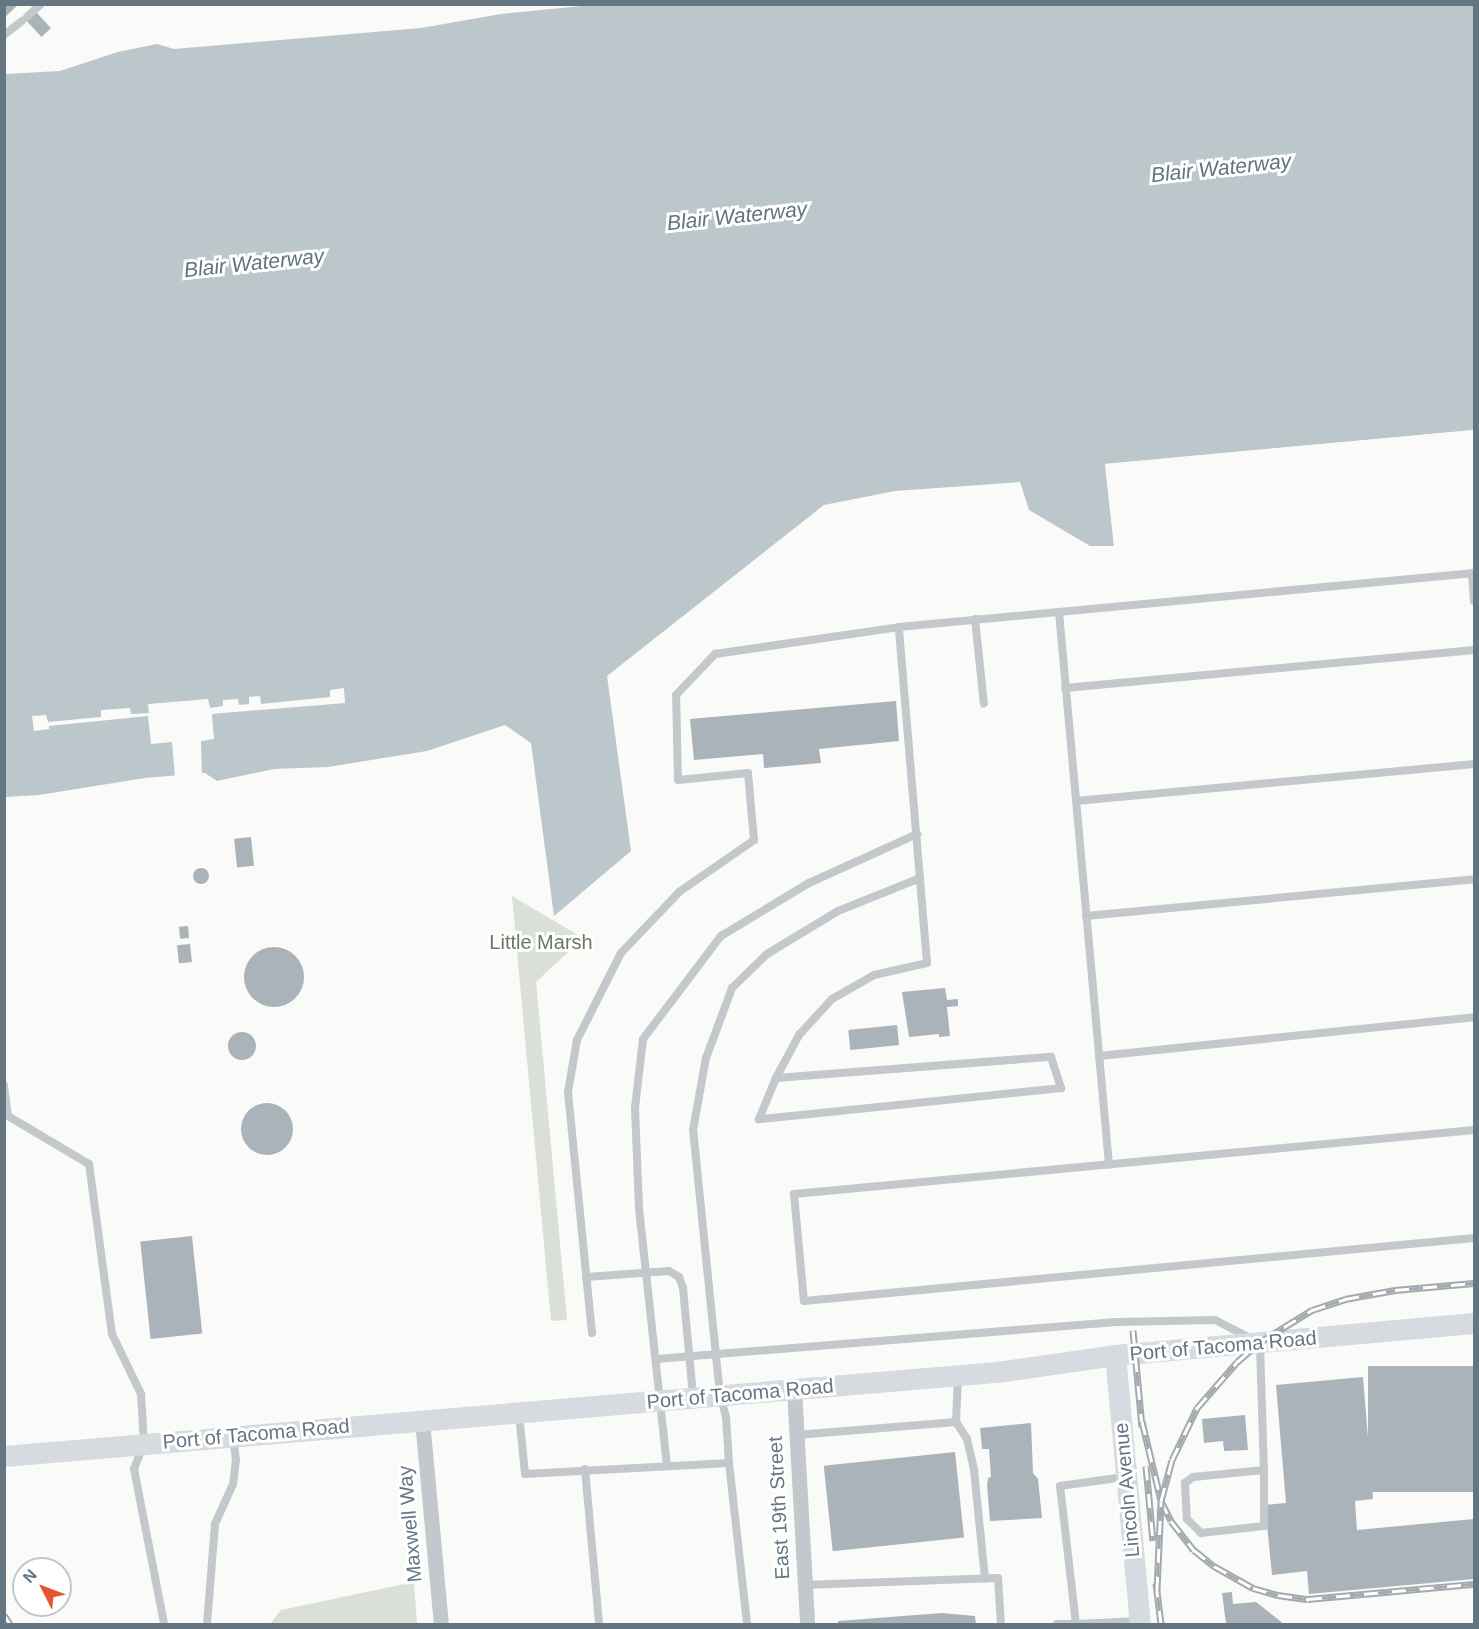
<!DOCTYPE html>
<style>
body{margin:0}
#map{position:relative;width:1479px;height:1629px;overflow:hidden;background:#fafaf8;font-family:Arial,sans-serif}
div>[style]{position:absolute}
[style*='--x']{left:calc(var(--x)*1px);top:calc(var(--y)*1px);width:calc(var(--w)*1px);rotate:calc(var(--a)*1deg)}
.green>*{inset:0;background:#dadfd7}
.water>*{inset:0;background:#bbc7cb}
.pier>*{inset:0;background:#fafaf8}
.building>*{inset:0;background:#aab3b9;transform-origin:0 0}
.round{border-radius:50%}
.lane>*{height:8px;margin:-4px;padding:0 4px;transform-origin:4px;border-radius:4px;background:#c3c8cc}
.street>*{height:15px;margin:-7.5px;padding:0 7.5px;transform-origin:7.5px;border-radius:7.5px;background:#c3c8cc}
.secondary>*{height:21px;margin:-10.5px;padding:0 10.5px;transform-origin:10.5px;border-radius:10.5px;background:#d6dbdf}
.rail>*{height:7px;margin-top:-3.5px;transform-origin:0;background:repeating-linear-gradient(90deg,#fff 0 14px,#a2aab0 0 28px);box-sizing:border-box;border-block:2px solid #a2aab0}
span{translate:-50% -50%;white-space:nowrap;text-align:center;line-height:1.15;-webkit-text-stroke:6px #fff;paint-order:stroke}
.park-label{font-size:20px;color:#687a64}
.street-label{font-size:20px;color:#657683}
.water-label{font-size:21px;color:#60757c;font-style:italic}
.frame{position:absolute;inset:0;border:6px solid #657683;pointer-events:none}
.north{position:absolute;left:12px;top:1557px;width:60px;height:60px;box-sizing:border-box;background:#fff;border:2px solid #c1c8cd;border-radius:50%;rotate:312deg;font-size:16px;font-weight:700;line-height:24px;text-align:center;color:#657683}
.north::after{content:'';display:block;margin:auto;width:21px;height:27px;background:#e4572e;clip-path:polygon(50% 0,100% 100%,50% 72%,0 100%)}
</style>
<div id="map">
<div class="green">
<div style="clip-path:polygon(512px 896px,583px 938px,536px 982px,567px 1320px,551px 1321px)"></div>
<div style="clip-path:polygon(414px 1582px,417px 1624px,270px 1624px,281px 1610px)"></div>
</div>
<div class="water">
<div style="clip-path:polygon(477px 4px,1474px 5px,1474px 430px,1105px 464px,1114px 546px,1090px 546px,1029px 510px,1020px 482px,895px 491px,824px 505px,607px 676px,631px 851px,554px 916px,531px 743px,505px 725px,427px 751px,328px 767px,274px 769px,217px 781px,205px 773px,145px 778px,39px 795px,5px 797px,5px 52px,187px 31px)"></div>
</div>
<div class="pier">
<div style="clip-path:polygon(439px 4px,592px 5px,501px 14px,421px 28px,174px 49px,157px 44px,118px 52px,60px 71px,5px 74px,4px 49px,76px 41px,138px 29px,370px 13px)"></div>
<div style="clip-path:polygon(1474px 430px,1474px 433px,1108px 467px,1116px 546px,1114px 546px,1105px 464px)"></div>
<div style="clip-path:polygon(344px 688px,345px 703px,212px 714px,214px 739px,201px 741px,202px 776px,175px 778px,172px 742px,151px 744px,148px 716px,49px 726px,49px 729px,34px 731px,32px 716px,46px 715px,48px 722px,101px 717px,101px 710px,130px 708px,131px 714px,149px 713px,148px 704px,208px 699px,210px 708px,223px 706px,223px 700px,238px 699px,239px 705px,249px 704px,249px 697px,260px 696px,261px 704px,330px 697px,330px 690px)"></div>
</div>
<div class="building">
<div style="clip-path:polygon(4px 4px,19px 4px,4px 18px)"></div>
<div style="left:36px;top:12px;width:22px;height:13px;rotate:47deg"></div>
<div style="clip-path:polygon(896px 701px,899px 741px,819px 749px,821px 763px,764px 768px,763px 754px,694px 760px,690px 719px)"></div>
<div style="left:251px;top:837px;width:29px;height:17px;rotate:84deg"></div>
<div class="round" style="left:193px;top:868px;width:16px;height:16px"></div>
<div style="left:188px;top:926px;width:12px;height:9px;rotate:85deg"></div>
<div style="left:190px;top:944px;width:18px;height:13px;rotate:84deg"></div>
<div class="round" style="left:244px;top:947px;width:60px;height:60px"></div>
<div style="clip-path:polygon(945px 988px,947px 1000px,958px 999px,958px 1006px,947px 1007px,950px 1036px,939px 1037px,939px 1034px,909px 1037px,902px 992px)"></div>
<div style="left:897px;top:1025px;width:20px;height:49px;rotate:84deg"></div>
<div class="round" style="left:228px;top:1032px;width:28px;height:28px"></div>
<div class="round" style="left:241px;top:1103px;width:52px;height:52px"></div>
<div style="left:192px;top:1236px;width:98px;height:52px;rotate:84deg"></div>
<div style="left:1474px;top:1366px;width:126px;height:106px;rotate:90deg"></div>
<div style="clip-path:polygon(1363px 1377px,1373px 1499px,1355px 1501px,1357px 1530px,1474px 1519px,1474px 1579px,1309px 1594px,1307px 1571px,1272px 1575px,1265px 1505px,1286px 1503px,1276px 1385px)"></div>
<div style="clip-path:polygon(1245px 1415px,1248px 1450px,1224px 1451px,1223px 1441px,1204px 1443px,1202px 1419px)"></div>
<div style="clip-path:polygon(1031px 1423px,1033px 1473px,1038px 1479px,1042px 1518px,990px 1521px,987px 1485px,988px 1478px,991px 1477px,989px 1449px,982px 1449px,980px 1428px)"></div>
<div style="left:955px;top:1452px;width:86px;height:132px;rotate:84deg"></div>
<div style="clip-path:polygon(1232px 1592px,1233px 1604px,1256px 1602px,1284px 1624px,1226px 1624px,1222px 1593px)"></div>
<div style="clip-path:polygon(942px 1613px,975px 1616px,976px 1624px,838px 1624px,838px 1621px)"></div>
</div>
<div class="lane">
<div style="--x:27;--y:17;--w:19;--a:-43"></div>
<div style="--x:4;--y:35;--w:23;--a:-38"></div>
<div style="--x:1472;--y:573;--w:28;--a:86"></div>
<div style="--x:1059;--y:612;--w:555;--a:84.83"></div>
<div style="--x:975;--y:619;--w:85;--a:84"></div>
<div style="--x:1065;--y:688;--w:411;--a:-5.3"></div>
<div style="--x:1076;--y:801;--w:400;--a:-5.3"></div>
<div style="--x:1086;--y:916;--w:390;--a:-5.4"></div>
<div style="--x:1099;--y:1056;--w:377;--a:-5.9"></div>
<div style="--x:776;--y:1078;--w:276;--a:-4.4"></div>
<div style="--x:1051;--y:1057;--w:33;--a:72"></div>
<div style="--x:1061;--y:1088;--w:304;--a:174.1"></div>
<div style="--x:759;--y:1119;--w:44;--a:-67.5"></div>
<div style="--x:776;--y:1078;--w:49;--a:-61.9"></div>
<div style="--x:799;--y:1035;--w:49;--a:-47.5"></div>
<div style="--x:832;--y:999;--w:48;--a:-29.7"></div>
<div style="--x:874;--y:975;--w:54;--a:-12.8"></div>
<div style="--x:927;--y:963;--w:337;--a:-94.8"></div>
<div style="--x:4;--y:1085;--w:31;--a:83"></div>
<div style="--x:8;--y:1116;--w:94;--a:30.7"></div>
<div style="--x:89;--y:1164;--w:172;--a:82.3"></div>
<div style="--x:112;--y:1334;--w:67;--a:64.2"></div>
<div style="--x:141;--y:1394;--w:49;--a:86.5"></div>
<div style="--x:144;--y:1443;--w:28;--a:111"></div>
<div style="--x:134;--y:1469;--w:158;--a:79"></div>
<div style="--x:1474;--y:1130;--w:683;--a:174.62"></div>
<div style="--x:794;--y:1194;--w:107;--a:84.7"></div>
<div style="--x:804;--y:1301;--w:673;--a:-5.37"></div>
<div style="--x:586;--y:1277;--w:83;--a:-4.1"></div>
<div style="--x:669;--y:1271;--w:12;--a:31"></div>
<div style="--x:679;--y:1277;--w:12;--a:70"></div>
<div style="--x:683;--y:1288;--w:107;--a:84.7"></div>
<div style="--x:592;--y:1333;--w:242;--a:-95.7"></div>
<div style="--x:568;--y:1092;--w:53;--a:-80.2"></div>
<div style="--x:577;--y:1040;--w:97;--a:-63.2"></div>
<div style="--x:621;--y:953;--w:84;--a:-46.4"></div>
<div style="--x:679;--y:892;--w:91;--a:-34.7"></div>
<div style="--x:754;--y:840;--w:67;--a:-95.1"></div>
<div style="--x:748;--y:773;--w:70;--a:174.3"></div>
<div style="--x:678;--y:780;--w:85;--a:-91.3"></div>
<div style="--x:676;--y:695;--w:57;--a:-46.4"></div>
<div style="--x:715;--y:654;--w:186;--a:-8.3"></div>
<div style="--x:899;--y:627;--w:578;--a:-5.37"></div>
<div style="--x:1260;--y:1345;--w:125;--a:88.2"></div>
<div style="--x:1264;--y:1470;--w:71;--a:174.4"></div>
<div style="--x:1193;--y:1477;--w:10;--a:143"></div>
<div style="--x:1185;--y:1483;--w:36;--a:87"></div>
<div style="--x:1187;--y:1519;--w:20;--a:45"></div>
<div style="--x:1201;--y:1533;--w:63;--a:-6.3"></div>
<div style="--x:1264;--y:1526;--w:56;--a:-90"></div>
<div style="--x:656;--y:1359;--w:462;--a:-4.6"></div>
<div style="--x:1117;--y:1322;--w:98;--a:-1.2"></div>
<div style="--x:1215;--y:1320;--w:37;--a:27"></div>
<div style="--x:958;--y:1377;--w:45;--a:92.5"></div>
<div style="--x:956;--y:1422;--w:20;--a:57"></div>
<div style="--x:967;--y:1439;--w:32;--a:77"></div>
<div style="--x:974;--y:1470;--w:109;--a:84.2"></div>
<div style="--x:519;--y:1414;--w:60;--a:84.3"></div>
<div style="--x:525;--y:1474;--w:204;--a:-3.1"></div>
<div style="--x:729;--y:1463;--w:46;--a:-93.7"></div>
<div style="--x:726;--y:1417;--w:23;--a:-105"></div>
<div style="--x:720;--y:1395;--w:266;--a:-95.8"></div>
<div style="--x:693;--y:1130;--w:73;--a:-79.8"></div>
<div style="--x:706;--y:1058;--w:75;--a:-69.6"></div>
<div style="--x:732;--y:988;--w:49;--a:-44.2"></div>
<div style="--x:767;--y:954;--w:83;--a:-31.2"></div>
<div style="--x:838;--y:911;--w:88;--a:-21.9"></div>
<div style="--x:796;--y:1435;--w:161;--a:-4.6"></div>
<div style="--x:729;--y:1463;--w:162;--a:83.6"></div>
<div style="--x:667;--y:1466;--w:260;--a:-96.2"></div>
<div style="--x:639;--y:1208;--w:100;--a:-92.3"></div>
<div style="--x:635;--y:1108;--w:69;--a:-83.4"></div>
<div style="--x:643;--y:1039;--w:129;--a:-52.9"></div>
<div style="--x:721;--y:936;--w:103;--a:-31.1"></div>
<div style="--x:809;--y:883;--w:119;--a:-24.4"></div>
<div style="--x:585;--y:1469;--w:156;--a:84.8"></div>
<div style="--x:804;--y:1585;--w:194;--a:-2.1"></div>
<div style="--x:998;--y:1578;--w:46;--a:86.3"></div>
<div style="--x:207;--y:1624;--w:100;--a:-85.4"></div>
<div style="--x:215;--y:1524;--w:44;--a:-65.8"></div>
<div style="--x:233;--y:1484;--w:24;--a:-83"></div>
<div style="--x:236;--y:1460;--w:21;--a:-98"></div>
<div style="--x:1057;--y:1624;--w:19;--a:0"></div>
<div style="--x:1076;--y:1624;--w:139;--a:-96.6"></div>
<div style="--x:1060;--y:1486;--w:65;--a:-8"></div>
<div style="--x:1076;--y:1624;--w:63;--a:-2.7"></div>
</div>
<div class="street">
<div style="--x:794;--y:1389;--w:235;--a:86.8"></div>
<div style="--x:422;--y:1420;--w:205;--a:84.7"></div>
</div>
<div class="secondary">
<div style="--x:1115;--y:1355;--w:270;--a:84.7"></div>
<div style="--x:4;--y:1456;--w:997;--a:-4.84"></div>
<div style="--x:997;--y:1372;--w:119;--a:-8.2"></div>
<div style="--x:1115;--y:1355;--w:360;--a:-5.1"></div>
</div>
<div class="rail">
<div style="--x:1133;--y:1330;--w:97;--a:84.7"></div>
<div style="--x:1142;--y:1421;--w:82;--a:76.6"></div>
<div style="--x:1161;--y:1501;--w:22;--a:63"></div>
<div style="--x:1171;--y:1521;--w:37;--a:52"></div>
<div style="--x:1194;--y:1550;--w:26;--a:39"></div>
<div style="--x:1214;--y:1566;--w:45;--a:29.4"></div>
<div style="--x:1253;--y:1588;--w:26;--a:16"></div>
<div style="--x:1278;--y:1595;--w:30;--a:8"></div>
<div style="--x:1308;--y:1599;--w:167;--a:-5.2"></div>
<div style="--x:1146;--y:1466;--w:75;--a:84.7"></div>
<div style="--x:1156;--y:1583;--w:41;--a:83"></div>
<div style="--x:1157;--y:1590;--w:89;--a:-87.4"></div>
<div style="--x:1161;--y:1501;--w:42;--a:-75"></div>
<div style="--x:1172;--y:1460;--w:58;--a:-64.3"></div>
<div style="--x:1197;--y:1408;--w:61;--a:-49"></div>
<div style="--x:1237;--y:1362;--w:30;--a:-41"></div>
<div style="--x:1260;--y:1342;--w:61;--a:-31.6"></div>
<div style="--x:1312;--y:1310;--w:35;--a:-18"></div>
<div style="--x:1345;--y:1299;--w:51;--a:-10.2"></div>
<div style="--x:1395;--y:1290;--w:79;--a:-5.1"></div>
<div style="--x:4;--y:1615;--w:11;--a:56"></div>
</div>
<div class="park-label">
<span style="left:541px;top:942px">Little Marsh</span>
</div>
<div class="street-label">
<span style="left:1223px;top:1346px;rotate:-5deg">Port of Tacoma Road</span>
<span style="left:740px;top:1394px;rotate:-5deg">Port of Tacoma Road</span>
<span style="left:256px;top:1434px;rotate:-5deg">Port of Tacoma Road</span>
<span style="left:1127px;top:1490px;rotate:-95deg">Lincoln Avenue</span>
<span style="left:779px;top:1508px;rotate:-93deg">East 19th Street</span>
<span style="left:410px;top:1524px;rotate:-95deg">Maxwell Way</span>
</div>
<div class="water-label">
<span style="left:1221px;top:168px;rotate:-6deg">Blair Waterway</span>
<span style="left:737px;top:216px;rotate:-6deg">Blair Waterway</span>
<span style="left:254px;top:263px;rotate:-6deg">Blair Waterway</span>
</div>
<div class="frame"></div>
<div class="north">N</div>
</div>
